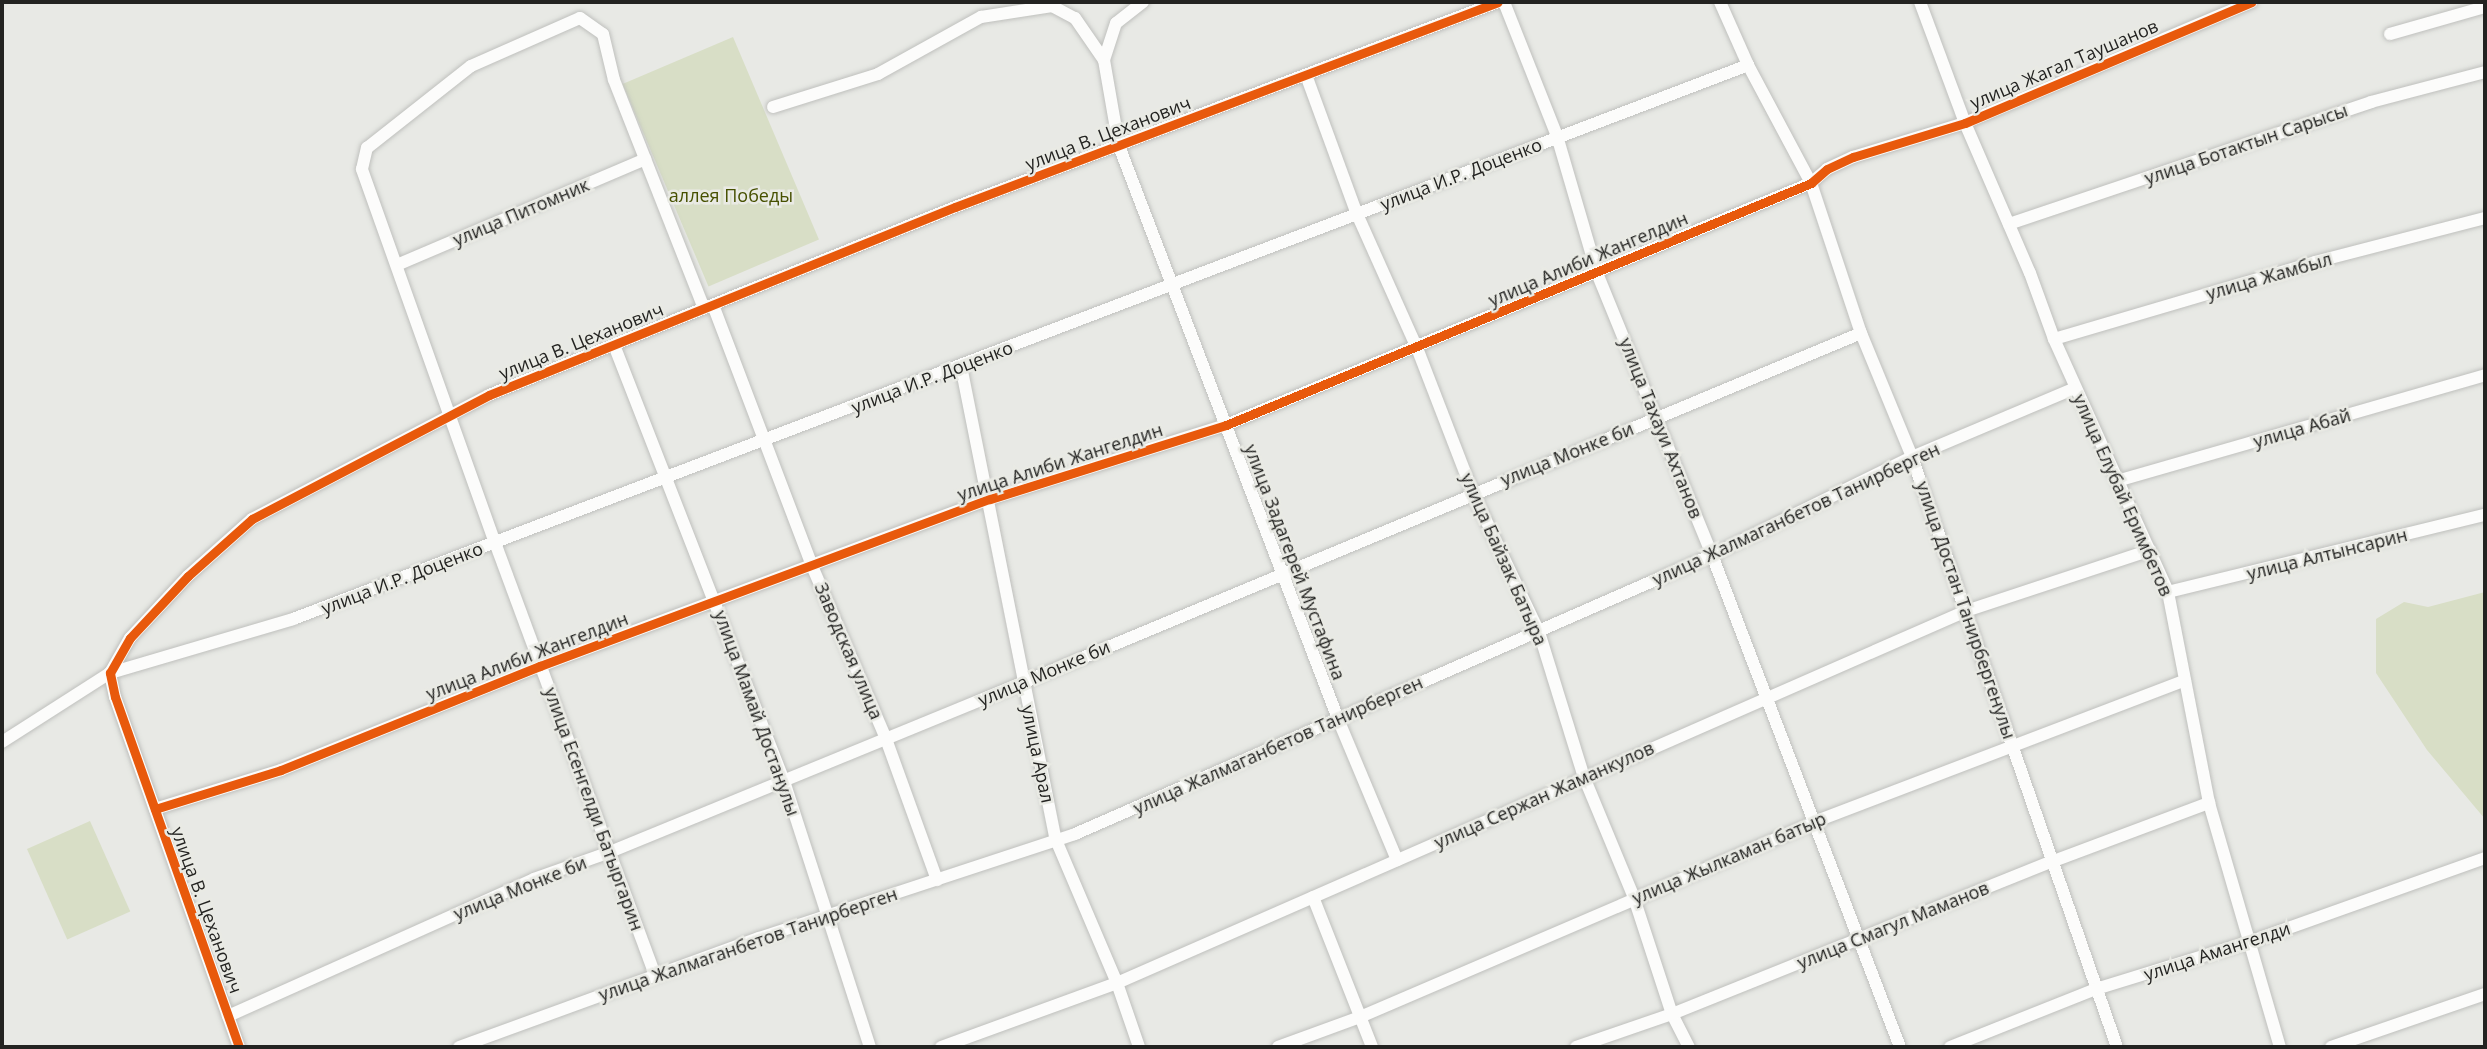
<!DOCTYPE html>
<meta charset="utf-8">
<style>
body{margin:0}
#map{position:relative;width:2487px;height:1049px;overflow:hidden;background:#e8e9e5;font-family:"Open Sans",sans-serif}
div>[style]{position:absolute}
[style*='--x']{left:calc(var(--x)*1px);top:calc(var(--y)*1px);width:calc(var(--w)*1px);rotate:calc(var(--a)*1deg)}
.green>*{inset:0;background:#d8dec6;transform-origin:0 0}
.roads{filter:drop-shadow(0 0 2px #bfc0bd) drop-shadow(0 0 2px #bfc0bd)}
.street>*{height:12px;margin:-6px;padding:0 6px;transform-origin:6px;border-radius:6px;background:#fcfcfb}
.rail>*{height:3.5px;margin:-1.75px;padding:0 1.75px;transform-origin:1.75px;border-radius:1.75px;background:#bbbbba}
.cycleway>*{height:9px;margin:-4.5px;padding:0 4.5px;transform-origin:4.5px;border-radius:4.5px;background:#e8590c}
span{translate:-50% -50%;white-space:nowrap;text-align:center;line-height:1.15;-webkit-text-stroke:5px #e9eae4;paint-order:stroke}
.street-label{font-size:18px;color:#232321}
.park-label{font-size:18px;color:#465000}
.frame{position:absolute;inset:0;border:4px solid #232321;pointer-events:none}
</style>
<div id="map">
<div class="green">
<div style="left:733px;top:37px;width:220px;height:120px;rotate:67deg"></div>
<div style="clip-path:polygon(2485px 592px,2485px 819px,2427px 750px,2376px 673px,2376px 619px,2404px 602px,2428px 607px)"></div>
<div style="left:90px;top:821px;width:99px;height:69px;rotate:66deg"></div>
</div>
<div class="roads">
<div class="street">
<div style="--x:1143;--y:2;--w:34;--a:142"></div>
<div style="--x:1116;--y:23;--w:39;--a:108"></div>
<div style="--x:1104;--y:60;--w:87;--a:80.1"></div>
<div style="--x:1119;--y:146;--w:613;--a:69.08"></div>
<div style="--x:1338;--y:719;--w:153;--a:67.3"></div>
<div style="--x:1504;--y:2;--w:144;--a:68.4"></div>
<div style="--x:1557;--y:136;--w:143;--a:73.7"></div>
<div style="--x:1597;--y:273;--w:305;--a:67.8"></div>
<div style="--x:1712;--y:555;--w:527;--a:69.09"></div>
<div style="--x:1720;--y:2;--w:69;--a:66"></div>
<div style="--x:1748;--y:65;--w:134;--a:61.9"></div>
<div style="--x:1811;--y:183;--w:158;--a:71.6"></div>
<div style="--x:1861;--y:333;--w:134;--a:67.6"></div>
<div style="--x:1912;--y:457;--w:625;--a:70.84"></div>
<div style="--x:1920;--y:2;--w:129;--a:69.6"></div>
<div style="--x:1965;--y:123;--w:163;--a:66.6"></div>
<div style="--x:2030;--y:273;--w:70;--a:70"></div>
<div style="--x:2054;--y:339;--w:277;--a:65.7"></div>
<div style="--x:2168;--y:592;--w:215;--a:79"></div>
<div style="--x:2209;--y:803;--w:254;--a:73.8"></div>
<div style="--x:2390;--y:34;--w:99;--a:-15.9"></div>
<div style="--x:1306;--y:75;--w:148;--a:69.9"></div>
<div style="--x:1357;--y:214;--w:147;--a:65.9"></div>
<div style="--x:1417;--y:348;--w:155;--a:68.9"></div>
<div style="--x:1473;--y:493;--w:154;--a:64.6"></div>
<div style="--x:1539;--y:632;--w:152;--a:72.8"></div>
<div style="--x:1584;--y:777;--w:131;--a:67.5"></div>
<div style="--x:1634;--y:898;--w:122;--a:71.9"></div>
<div style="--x:1672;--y:1014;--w:37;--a:63"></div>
<div style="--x:773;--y:107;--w:110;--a:-17.4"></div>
<div style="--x:878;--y:74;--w:118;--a:-29"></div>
<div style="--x:981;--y:17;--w:72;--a:-8.8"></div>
<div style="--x:1052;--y:6;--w:26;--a:28"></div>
<div style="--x:1075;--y:18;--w:51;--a:55.4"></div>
<div style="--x:2009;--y:224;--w:382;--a:-18.6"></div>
<div style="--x:2371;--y:102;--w:118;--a:-14.7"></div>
<div style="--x:397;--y:265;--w:270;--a:-23.1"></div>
<div style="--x:713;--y:305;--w:279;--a:69.2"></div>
<div style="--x:812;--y:566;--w:188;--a:66.8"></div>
<div style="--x:886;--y:739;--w:150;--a:70.1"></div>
<div style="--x:2054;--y:339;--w:272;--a:-16.4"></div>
<div style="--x:2315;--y:262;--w:176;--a:-14.5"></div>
<div style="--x:614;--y:345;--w:468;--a:68.7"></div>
<div style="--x:784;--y:781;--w:280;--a:72.1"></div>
<div style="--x:961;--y:366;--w:483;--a:78.7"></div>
<div style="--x:1056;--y:840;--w:155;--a:66.9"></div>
<div style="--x:1117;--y:983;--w:68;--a:71"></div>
<div style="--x:2120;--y:480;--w:380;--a:-16"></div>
<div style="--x:2168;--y:592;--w:326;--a:-13.7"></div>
<div style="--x:2;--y:742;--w:128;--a:-32.6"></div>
<div style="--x:110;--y:673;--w:191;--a:-16.4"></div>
<div style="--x:293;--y:619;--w:1557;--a:-20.84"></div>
<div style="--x:155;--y:809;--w:132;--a:-17.2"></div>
<div style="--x:281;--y:770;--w:279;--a:-21.9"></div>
<div style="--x:540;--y:666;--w:480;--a:-20.4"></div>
<div style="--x:990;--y:499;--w:247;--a:-17.4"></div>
<div style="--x:1226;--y:425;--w:633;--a:-22.47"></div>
<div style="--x:1811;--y:183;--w:21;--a:-41"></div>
<div style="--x:1827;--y:169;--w:29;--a:-25"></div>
<div style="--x:1853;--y:157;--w:117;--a:-16.9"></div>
<div style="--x:1965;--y:123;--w:311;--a:-22.9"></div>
<div style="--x:1313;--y:897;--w:161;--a:68.5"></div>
<div style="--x:655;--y:975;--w:461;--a:-110.3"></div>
<div style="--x:495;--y:543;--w:397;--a:-109.6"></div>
<div style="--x:362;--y:169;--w:22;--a:-77"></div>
<div style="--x:367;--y:148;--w:132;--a:-38.3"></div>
<div style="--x:471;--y:66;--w:119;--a:-23.8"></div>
<div style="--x:580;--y:18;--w:28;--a:35"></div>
<div style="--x:603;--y:34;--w:47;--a:76.6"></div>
<div style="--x:614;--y:80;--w:245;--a:68.5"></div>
<div style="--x:228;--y:1016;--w:335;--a:-24.1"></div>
<div style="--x:534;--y:879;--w:81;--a:-19.6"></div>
<div style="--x:610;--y:852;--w:445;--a:-22.3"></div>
<div style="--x:1022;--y:683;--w:909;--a:-22.64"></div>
<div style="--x:239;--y:1047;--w:371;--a:-109.5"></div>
<div style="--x:115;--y:697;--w:25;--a:-102"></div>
<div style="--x:110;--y:673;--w:40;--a:-60.3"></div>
<div style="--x:130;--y:638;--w:85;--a:-46.9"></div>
<div style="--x:188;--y:576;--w:86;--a:-41.7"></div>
<div style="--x:252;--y:519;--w:267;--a:-27.6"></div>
<div style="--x:489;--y:395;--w:502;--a:-21.97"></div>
<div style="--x:955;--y:207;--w:580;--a:-20.68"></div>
<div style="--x:459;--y:1047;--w:319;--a:-20"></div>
<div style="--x:759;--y:938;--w:333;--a:-18.2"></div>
<div style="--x:1075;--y:834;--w:695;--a:-23.65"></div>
<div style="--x:1712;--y:555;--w:223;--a:-26.1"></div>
<div style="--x:1912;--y:457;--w:177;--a:-22.9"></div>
<div style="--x:941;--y:1047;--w:187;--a:-20"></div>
<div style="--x:1117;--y:983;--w:927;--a:-23.66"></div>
<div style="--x:1966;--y:611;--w:194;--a:-18.3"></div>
<div style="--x:1278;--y:1047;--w:87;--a:-20.1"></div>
<div style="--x:1360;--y:1017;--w:494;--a:-23.2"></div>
<div style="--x:1814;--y:822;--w:397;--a:-20.9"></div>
<div style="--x:1576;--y:1047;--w:102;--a:-19"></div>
<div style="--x:1672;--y:1014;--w:408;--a:-21.9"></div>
<div style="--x:2051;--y:862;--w:169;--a:-20.5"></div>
<div style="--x:1950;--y:1047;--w:157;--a:-21.7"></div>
<div style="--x:2096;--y:989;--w:163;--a:-17.1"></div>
<div style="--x:2252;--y:941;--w:247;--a:-19.6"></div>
<div style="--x:2331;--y:1047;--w:163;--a:-19"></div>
</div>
</div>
<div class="rail">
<div style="--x:2;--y:2;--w:1;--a:0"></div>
</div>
<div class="cycleway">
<div style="--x:155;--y:809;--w:132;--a:-17.2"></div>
<div style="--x:281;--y:770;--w:279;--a:-21.9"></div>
<div style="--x:540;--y:666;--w:480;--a:-20.4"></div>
<div style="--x:990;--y:499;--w:247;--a:-17.4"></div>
<div style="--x:1226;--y:425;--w:633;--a:-22.47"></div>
<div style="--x:1811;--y:183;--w:21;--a:-41"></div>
<div style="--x:1827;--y:169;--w:29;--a:-25"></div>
<div style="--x:1853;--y:157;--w:117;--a:-16.9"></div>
<div style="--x:1965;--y:123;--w:311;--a:-22.9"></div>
<div style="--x:239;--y:1047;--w:371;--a:-109.5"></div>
<div style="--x:115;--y:697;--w:25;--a:-102"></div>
<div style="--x:110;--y:673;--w:40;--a:-60.3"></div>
<div style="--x:130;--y:638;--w:85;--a:-46.9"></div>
<div style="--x:188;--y:576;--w:86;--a:-41.7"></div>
<div style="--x:252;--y:519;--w:267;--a:-27.6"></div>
<div style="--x:489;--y:395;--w:502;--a:-21.97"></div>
<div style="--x:955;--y:207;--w:580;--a:-20.68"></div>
</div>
<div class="street-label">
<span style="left:2064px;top:64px;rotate:-23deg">улица Жагал Таушанов</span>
<span style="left:1108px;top:133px;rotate:-21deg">улица В. Цеханович</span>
<span style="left:2246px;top:144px;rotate:-19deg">улица Ботактын Сарысы</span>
<span style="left:1461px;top:174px;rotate:-21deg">улица И.Р. Доценко</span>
<span style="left:521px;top:212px;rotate:-23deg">улица Питомник</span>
<span style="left:1588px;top:259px;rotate:-23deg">улица Алиби Жангелдин</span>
<span style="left:2269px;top:276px;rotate:-16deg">улица Жамбыл</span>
<span style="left:581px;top:341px;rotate:-22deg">улица В. Цеханович</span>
<span style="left:932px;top:377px;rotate:-21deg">улица И.Р. Доценко</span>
<span style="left:1661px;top:428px;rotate:68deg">улица Тахауи Ахтанов</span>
<span style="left:2302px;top:428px;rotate:-16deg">улица Абай</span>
<span style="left:1567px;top:454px;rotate:-22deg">улица Монке би</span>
<span style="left:1060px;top:462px;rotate:-18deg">улица Алиби Жангелдин</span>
<span style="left:2123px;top:495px;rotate:66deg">улица Елубай Еримбетов</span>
<span style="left:1796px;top:514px;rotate:-25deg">улица Жалмаганбетов Танирберген</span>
<span style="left:2327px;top:554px;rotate:-14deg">улица Алтынсарин</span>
<span style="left:1504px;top:559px;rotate:66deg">улица Байзак Батыра</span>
<span style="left:1295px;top:562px;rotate:69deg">улица Задагерей Мустафина</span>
<span style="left:402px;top:578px;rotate:-21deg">улица И.Р. Доценко</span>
<span style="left:1966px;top:610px;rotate:71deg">улица Достан Танирбергенулы</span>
<span style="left:849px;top:651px;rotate:67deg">Заводская улица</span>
<span style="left:527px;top:656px;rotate:-21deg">улица Алиби Жангелдин</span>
<span style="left:1044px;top:673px;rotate:-23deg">улица Монке би</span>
<span style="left:757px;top:713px;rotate:70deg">улица Мамай Достанулы</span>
<span style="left:1278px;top:745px;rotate:-24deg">улица Жалмаганбетов Танирберген</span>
<span style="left:1038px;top:754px;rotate:78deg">улица Арал</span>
<span style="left:1544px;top:795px;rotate:-24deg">улица Сержан Жаманкулов</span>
<span style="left:594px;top:809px;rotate:70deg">улица Есенгелди Батыргарин</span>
<span style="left:1729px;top:858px;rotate:-23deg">улица Жылкаман батыр</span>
<span style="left:520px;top:888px;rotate:-22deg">улица Монке би</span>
<span style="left:207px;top:910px;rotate:70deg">улица В. Цеханович</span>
<span style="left:1893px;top:925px;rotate:-22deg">улица Смагул Маманов</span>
<span style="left:748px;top:944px;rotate:-19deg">улица Жалмаганбетов Танирберген</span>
<span style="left:2217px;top:951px;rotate:-18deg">улица Амангелди</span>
</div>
<div class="park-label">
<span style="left:731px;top:195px">аллея Победы</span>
</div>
<div class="frame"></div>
</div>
